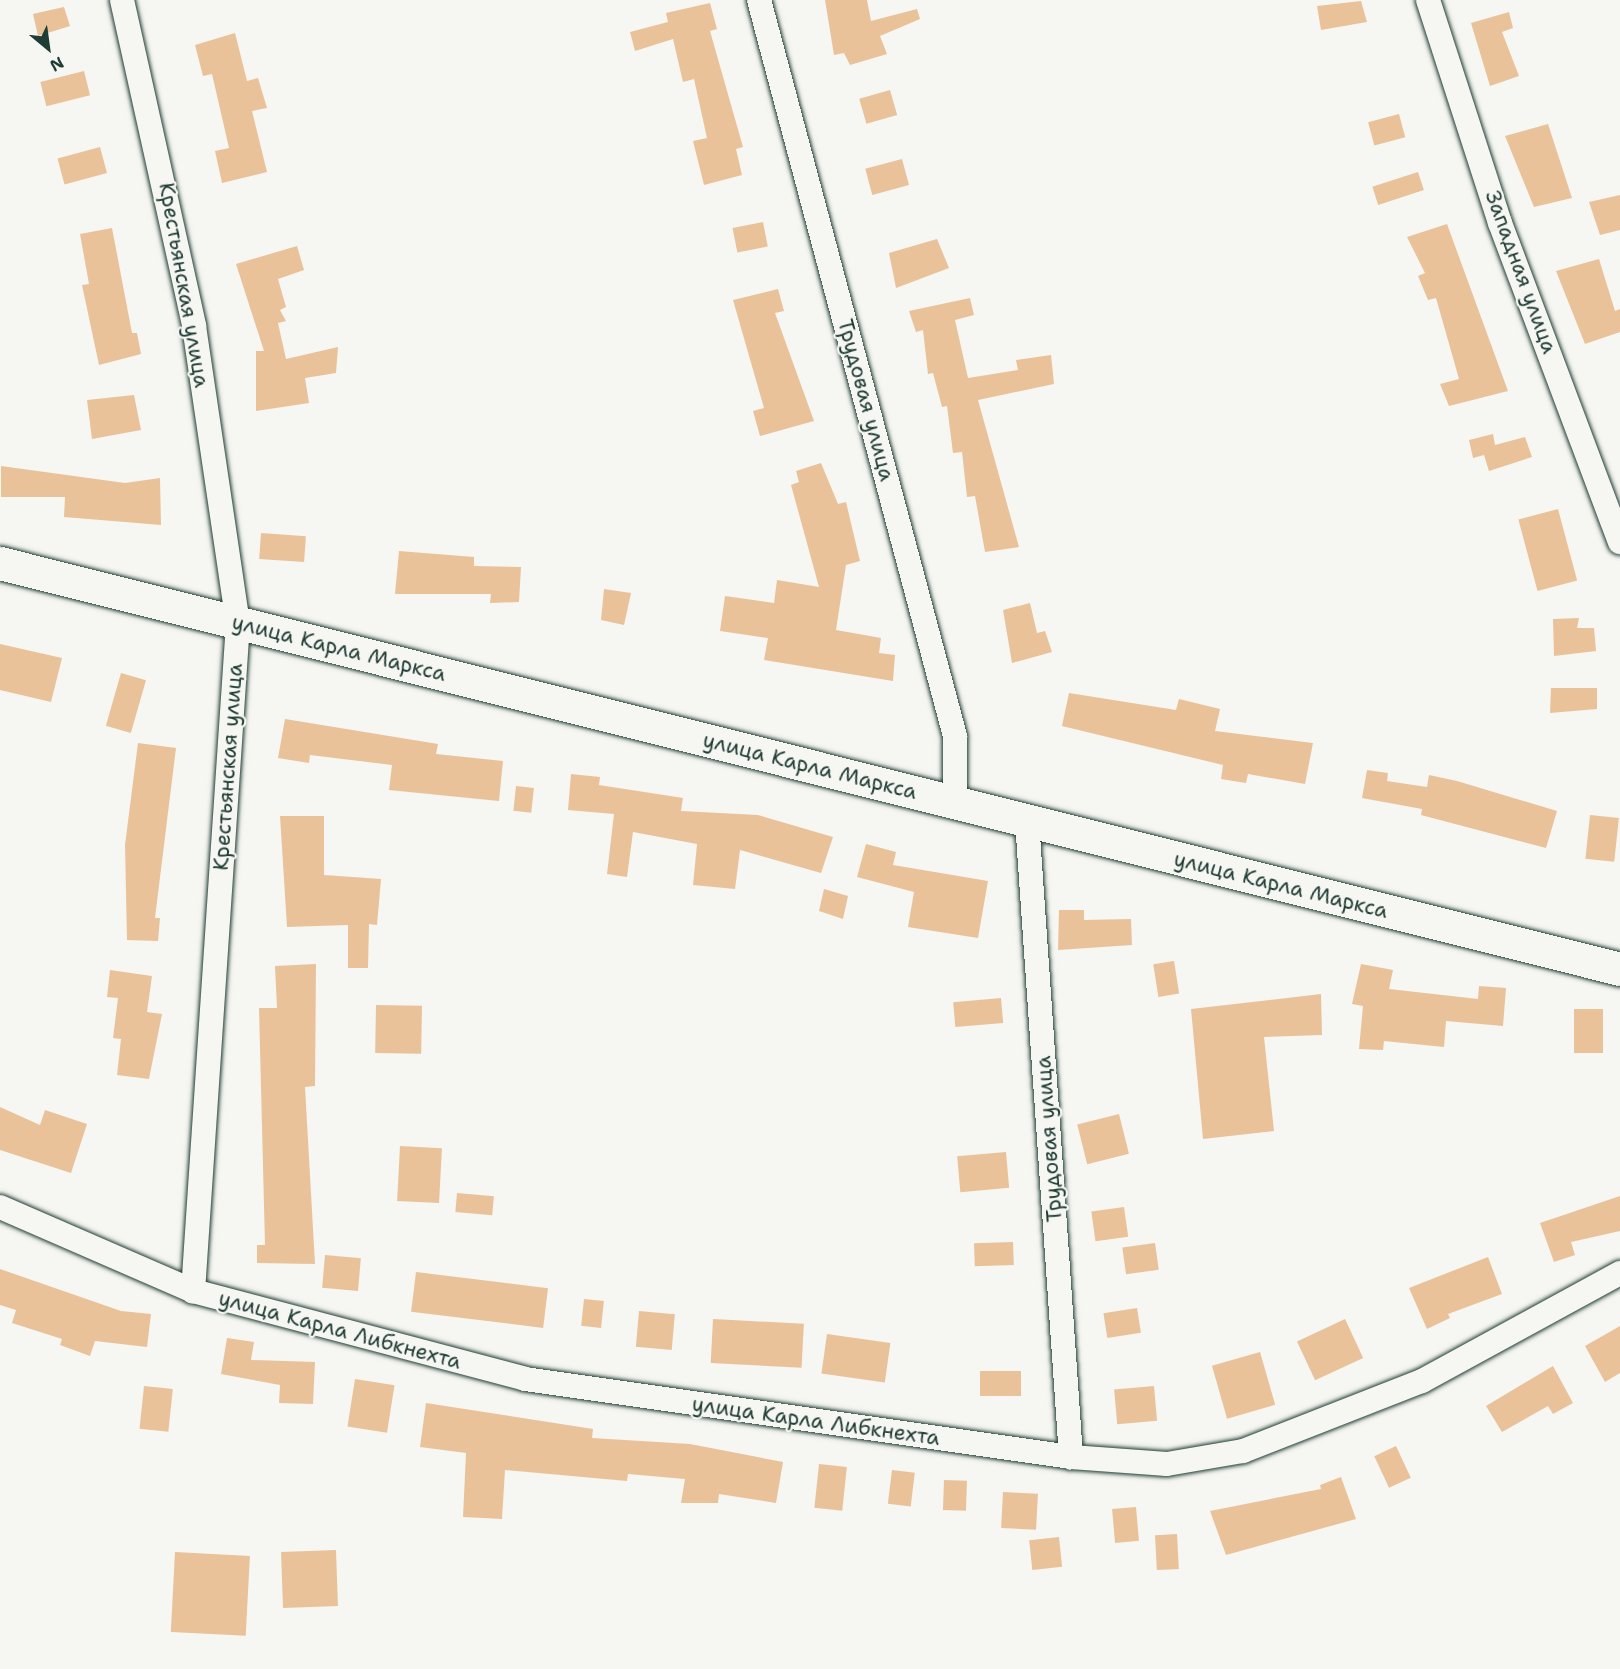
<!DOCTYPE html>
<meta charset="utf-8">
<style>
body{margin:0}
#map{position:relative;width:1620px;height:1669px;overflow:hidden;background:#f6f6f2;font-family:"Shantell Sans",sans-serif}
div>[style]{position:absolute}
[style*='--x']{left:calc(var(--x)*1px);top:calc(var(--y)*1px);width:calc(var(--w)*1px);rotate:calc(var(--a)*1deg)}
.building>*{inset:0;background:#eac29a;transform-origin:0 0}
.roads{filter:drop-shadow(0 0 2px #1f3d34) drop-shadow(0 0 2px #1f3d34)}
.minor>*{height:24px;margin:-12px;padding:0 12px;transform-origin:12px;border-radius:12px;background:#f6f6f2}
.secondary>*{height:33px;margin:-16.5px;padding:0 16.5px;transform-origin:16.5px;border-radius:16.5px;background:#f6f6f2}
span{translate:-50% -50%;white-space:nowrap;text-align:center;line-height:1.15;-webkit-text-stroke:4.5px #f6f6f2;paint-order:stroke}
.street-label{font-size:21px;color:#1f3d34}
.north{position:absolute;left:18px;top:18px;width:60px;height:60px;-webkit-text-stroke:4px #f6f6f2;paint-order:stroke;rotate:151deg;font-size:16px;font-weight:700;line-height:24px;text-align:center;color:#1f3d34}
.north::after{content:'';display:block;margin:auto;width:21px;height:27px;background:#1f3d34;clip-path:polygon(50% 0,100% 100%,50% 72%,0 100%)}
</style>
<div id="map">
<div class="building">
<div style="clip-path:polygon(825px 0,867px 0,871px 21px,917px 9px,920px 19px,880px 36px,887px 54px,850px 65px,844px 53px,834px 55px)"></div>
<div style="clip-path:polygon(1361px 1px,1367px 22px,1321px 30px,1317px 6px)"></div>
<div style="clip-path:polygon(710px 3px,717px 29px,710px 31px,743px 147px,736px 149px,742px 175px,704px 185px,693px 141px,707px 138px,694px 79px,683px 82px,673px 39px,635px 51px,630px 32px,668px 22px,666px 13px)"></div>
<div style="clip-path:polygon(64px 7px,70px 26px,38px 36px,33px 14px)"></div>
<div style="clip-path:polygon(1509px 12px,1513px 28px,1502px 32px,1519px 76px,1490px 86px,1471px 23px)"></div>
<div style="clip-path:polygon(235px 33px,247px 81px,258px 78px,267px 108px,252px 111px,267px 172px,222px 183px,215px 151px,229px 148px,212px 74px,203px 76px,195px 45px)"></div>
<div style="left:84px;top:71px;width:25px;height:45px;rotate:76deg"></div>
<div style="left:890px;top:90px;width:26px;height:32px;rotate:74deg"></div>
<div style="left:1399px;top:114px;width:24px;height:32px;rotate:75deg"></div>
<div style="clip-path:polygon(1548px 124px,1572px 198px,1534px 207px,1505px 136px)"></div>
<div style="left:100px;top:147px;width:27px;height:44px;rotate:75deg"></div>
<div style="left:902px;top:159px;width:27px;height:38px;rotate:75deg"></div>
<div style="left:1418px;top:172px;width:19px;height:48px;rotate:72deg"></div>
<div style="clip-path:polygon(1620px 195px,1620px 230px,1600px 235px,1589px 202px)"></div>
<div style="left:763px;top:222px;width:25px;height:31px;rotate:79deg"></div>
<div style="clip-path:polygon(1447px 224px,1508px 391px,1449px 406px,1440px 384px,1459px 379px,1436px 298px,1428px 300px,1418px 276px,1425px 273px,1407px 237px)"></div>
<div style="clip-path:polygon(112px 228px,132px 333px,137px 333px,141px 354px,99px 365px,82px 285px,89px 284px,80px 234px)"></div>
<div style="clip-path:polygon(937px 239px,949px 268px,896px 288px,889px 253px)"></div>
<div style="clip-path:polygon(297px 246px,304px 270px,278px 279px,286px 307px,280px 310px,286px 321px,278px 323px,286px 359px,338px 347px,336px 373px,305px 378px,309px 403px,256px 411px,256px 351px,264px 351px,236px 264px)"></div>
<div style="clip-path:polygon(1599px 259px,1615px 311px,1620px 309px,1620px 332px,1585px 344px,1556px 271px)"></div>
<div style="clip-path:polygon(778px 289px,784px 311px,775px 313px,814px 421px,760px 436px,753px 411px,764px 408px,733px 300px)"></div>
<div style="clip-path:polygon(970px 298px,974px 315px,955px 320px,968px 378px,1018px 370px,1016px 360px,1051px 355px,1054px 384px,978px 400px,1019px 547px,985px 552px,975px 496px,967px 497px,962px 452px,953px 453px,947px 406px,942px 407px,933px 373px,928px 374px,923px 330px,916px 332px,909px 311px)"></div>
<div style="clip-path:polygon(134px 395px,141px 430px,92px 439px,87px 400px)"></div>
<div style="clip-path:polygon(1493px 434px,1495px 445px,1525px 437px,1532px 457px,1489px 471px,1484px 455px,1473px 458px,1469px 440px)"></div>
<div style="clip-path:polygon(821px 463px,838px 504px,846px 502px,860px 561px,846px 565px,836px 630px,881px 638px,879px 653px,895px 655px,893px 681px,764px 660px,768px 638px,720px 631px,725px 596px,774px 603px,777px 580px,819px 587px,791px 485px,799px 482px,796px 471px)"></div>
<div style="clip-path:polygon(1px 466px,125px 483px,160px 478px,161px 525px,64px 517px,65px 497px,1px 497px)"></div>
<div style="left:1558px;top:509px;width:74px;height:41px;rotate:75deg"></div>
<div style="left:261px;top:533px;width:45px;height:26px;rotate:4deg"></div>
<div style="clip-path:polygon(399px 551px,474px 557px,474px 566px,521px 567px,519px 602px,490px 603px,491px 594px,395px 594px)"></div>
<div style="clip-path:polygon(604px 589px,631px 593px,624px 625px,601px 620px)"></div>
<div style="clip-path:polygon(1030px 603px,1037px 633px,1045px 631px,1052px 652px,1012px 663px,1003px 610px)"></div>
<div style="clip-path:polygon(1579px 618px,1577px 628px,1594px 628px,1596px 651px,1554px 656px,1553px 619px)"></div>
<div style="clip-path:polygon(0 644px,62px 658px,51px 702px,0 690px)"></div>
<div style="left:121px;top:673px;width:26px;height:55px;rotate:16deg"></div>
<div style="clip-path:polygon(1551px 688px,1597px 688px,1597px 709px,1550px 713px)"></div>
<div style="clip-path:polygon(1069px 693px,1176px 710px,1179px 699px,1220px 709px,1215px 731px,1313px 743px,1305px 784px,1248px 774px,1246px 783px,1221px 779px,1223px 765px,1062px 726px)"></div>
<div style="clip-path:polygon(285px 719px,438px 744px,436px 754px,503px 761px,499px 801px,389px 790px,392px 765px,310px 755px,309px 763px,278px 758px)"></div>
<div style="clip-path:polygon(138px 743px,176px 748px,155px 918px,160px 918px,158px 941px,127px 940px,125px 845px)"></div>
<div style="clip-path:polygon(1367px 770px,1388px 773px,1387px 781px,1427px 787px,1429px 775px,1457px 781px,1557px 811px,1546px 848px,1421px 815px,1422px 809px,1362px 798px)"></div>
<div style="clip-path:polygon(571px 774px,600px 777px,599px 785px,683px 798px,681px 811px,758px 815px,833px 837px,821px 873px,740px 850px,735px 889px,693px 885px,697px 844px,633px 832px,627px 877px,607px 874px,614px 814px,568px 810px)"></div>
<div style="left:516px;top:786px;width:18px;height:25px;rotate:6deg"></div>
<div style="left:1590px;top:815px;width:29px;height:44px;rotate:6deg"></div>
<div style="clip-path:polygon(280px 816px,324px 816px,324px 875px,381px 879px,377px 925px,369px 924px,368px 968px,348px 968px,348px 925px,287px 927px)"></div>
<div style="clip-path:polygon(866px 844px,896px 852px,893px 865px,988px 881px,978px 938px,908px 927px,914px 892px,857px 877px)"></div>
<div style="clip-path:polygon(824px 889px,848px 896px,843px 919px,819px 911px)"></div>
<div style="clip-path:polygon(1059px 910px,1084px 910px,1084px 920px,1131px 919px,1132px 945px,1058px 950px)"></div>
<div style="left:1174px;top:961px;width:33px;height:21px;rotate:81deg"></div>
<div style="clip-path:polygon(316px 964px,315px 1086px,305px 1087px,315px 1264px,257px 1263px,257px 1245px,265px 1245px,259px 1008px,277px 1008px,275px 966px)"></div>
<div style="clip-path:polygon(1361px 964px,1393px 970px,1389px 989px,1478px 999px,1479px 986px,1506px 988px,1503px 1026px,1446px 1021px,1444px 1047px,1384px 1041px,1383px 1050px,1359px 1049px,1363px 1006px,1352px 1004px)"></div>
<div style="clip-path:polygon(110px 970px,152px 976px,147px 1012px,162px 1014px,149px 1079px,117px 1075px,121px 1039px,113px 1038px,118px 998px,107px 997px)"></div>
<div style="clip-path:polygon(1321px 994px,1322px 1035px,1264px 1037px,1274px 1131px,1203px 1139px,1191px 1009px)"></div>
<div style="left:1001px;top:998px;width:25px;height:48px;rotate:85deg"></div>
<div style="left:376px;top:1005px;width:46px;height:48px;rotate:1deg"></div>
<div style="left:1574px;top:1009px;width:29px;height:44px"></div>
<div style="clip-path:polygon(0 1107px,40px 1125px,45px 1110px,87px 1124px,71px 1173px,0 1150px)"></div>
<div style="left:1119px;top:1114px;width:41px;height:43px;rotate:76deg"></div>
<div style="left:400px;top:1146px;width:42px;height:55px;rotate:3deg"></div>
<div style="left:1006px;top:1152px;width:36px;height:49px;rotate:85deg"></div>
<div style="left:457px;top:1193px;width:37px;height:19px;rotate:5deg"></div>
<div style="clip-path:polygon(1620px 1196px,1620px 1231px,1571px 1242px,1575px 1255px,1554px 1262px,1540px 1223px)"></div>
<div style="left:1124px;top:1207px;width:30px;height:33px;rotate:82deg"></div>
<div style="left:1013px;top:1242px;width:23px;height:39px;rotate:88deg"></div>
<div style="left:1155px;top:1243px;width:27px;height:33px;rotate:82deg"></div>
<div style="left:325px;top:1255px;width:36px;height:33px;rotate:5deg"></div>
<div style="clip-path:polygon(1488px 1257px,1502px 1294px,1448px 1314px,1450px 1318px,1427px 1329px,1409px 1288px)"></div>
<div style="clip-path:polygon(0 1269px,121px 1311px,151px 1314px,147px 1347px,95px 1341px,90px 1356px,60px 1345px,62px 1339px,12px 1323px,16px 1310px,0 1305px)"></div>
<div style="left:416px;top:1272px;width:133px;height:40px;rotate:7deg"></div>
<div style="left:584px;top:1299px;width:20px;height:27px;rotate:6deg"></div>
<div style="left:1137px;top:1308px;width:25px;height:34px;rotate:81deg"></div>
<div style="left:639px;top:1311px;width:36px;height:36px;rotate:5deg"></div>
<div style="left:713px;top:1319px;width:91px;height:44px;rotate:3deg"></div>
<div style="left:1345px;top:1319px;width:43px;height:53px;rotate:65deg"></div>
<div style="clip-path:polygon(1620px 1326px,1620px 1373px,1605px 1382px,1585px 1346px)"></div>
<div style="left:827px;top:1334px;width:64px;height:40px;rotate:8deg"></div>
<div style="clip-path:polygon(227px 1338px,254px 1342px,251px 1360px,315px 1362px,313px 1404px,279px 1403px,280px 1385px,221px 1374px)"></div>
<div style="left:1260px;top:1352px;width:55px;height:50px;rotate:74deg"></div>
<div style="clip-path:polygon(1553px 1366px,1573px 1403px,1553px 1414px,1548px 1406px,1502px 1432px,1486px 1406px)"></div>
<div style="left:1021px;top:1371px;width:25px;height:41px;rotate:90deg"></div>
<div style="left:355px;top:1379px;width:40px;height:48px;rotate:9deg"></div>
<div style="left:144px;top:1386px;width:29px;height:43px;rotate:6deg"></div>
<div style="left:1154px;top:1386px;width:35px;height:40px;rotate:85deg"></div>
<div style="clip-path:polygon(426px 1403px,593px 1429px,592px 1438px,690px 1444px,783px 1462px,776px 1503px,719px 1494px,718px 1503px,681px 1503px,685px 1479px,628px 1474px,627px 1481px,505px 1470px,502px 1519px,463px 1517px,466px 1453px,420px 1447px)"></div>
<div style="left:1396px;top:1446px;width:35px;height:24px;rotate:65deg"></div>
<div style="left:819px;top:1464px;width:28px;height:44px;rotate:6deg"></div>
<div style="left:892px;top:1470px;width:23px;height:34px;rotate:7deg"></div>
<div style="clip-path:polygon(1341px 1477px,1356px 1519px,1226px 1555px,1210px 1511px,1321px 1489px,1320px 1485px)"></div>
<div style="left:944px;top:1480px;width:23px;height:30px;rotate:2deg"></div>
<div style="left:1003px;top:1492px;width:35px;height:36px;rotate:3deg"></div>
<div style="left:1136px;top:1507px;width:34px;height:24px;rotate:85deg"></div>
<div style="left:1177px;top:1534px;width:35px;height:22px;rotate:87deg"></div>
<div style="left:1059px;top:1537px;width:30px;height:30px;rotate:84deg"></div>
<div style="left:336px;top:1550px;width:56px;height:55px;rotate:88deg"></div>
<div style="left:175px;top:1552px;width:75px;height:80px;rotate:3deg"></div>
</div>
<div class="roads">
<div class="minor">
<div style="--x:122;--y:0;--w:334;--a:77.5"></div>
<div style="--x:194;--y:326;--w:300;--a:81.6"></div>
<div style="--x:238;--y:623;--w:670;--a:93.85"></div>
<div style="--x:759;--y:0;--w:762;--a:75.09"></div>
<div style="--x:955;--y:736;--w:66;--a:90"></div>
<div style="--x:1428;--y:0;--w:234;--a:72.1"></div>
<div style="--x:1500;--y:223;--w:341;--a:69.4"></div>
<div style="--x:1027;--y:821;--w:638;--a:86.04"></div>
<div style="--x:0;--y:1207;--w:210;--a:23.5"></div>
<div style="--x:193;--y:1291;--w:343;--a:14.8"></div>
<div style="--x:525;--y:1379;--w:552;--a:8.13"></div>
<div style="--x:1071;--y:1457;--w:96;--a:4.2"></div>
<div style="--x:1167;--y:1464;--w:77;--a:-9.7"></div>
<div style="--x:1243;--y:1451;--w:192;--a:-21.4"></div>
<div style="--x:1422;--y:1381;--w:226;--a:-28.6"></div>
</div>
<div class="secondary">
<div style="--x:0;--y:563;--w:1670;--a:14.07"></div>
</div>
</div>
<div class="street-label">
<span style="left:1521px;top:272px;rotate:70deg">Западная улица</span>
<span style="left:184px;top:285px;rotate:80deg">Крестьянская улица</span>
<span style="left:866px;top:400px;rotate:75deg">Трудовая улица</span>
<span style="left:339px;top:648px;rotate:14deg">улица Карла Маркса</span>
<span style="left:810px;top:766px;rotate:14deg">улица Карла Маркса</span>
<span style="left:228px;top:767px;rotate:-86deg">Крестьянская улица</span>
<span style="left:1281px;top:885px;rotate:14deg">улица Карла Маркса</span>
<span style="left:1049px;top:1139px;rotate:-94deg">Трудовая улица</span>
<span style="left:340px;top:1330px;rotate:15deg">улица Карла Либкнехта</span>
<span style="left:816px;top:1421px;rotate:8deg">улица Карла Либкнехта</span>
</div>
<div class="north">N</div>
</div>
